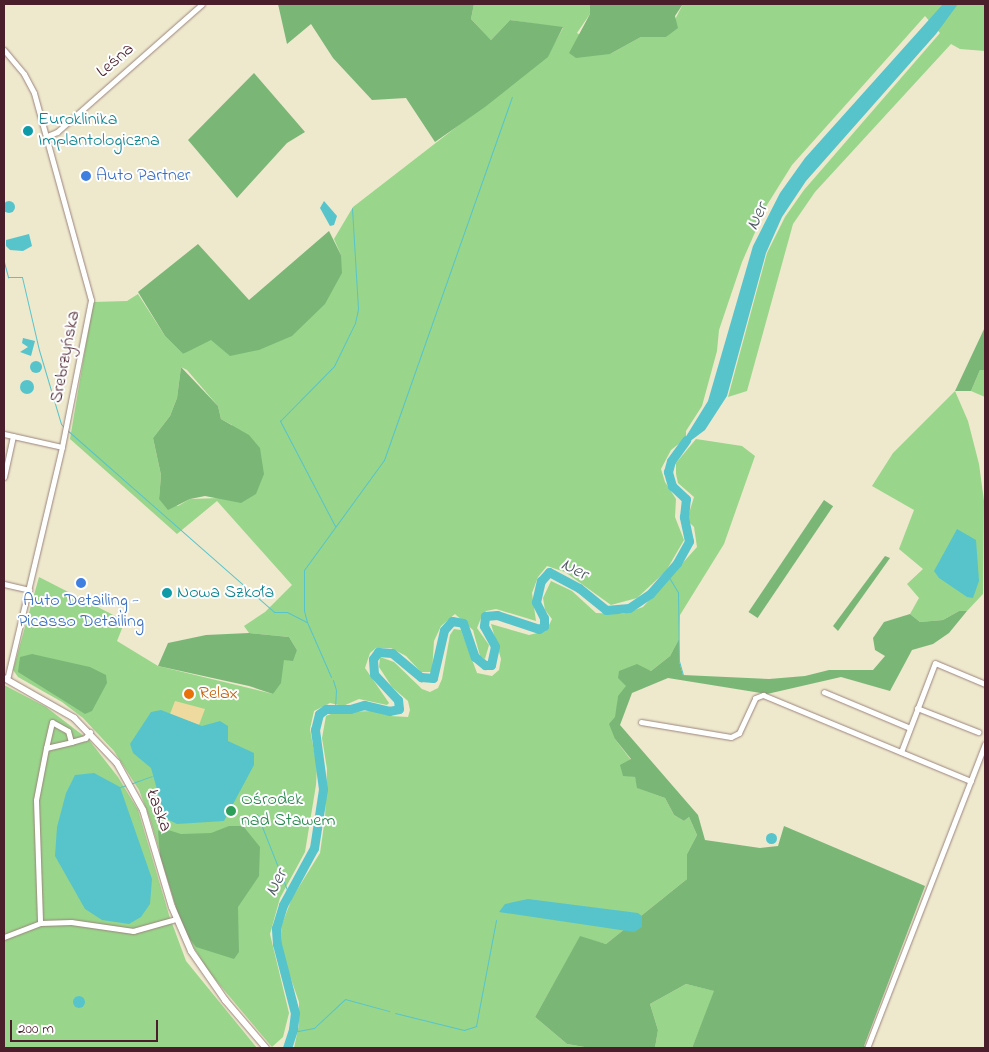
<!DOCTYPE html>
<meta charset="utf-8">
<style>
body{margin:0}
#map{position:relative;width:989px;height:1052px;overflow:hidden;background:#eee8cd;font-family:"Indie Flower",sans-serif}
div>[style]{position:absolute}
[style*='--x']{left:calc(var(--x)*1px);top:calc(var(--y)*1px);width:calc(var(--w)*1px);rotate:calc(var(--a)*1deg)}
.green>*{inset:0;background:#99d68b}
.forest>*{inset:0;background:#7ab777;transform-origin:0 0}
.sand>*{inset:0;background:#eeda9e}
.water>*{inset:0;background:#57c4cb}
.round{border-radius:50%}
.stream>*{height:1px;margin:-0.5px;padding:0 0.5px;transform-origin:0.5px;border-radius:0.5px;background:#57c4cb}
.river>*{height:9px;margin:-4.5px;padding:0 4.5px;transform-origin:4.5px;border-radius:4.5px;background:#57c4cb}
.roads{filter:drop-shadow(0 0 1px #9c847c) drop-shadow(0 0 1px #9c847c)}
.minor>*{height:5px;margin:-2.5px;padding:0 2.5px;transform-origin:2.5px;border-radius:2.5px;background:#fff}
.major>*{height:6px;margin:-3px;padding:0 3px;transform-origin:3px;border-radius:3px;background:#fff}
.dots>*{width:14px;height:14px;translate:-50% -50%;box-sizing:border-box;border:2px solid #fff;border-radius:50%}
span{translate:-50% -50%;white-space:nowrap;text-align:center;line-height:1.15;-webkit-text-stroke:4px #fff;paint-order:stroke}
.street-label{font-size:18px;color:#4a1f2b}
.culture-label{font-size:18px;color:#0d838f}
.left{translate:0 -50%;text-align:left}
.shop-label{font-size:18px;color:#366cbe}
.food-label{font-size:18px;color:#c56008}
.leisure-label{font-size:18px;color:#27864d}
.water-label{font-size:19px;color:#4f5963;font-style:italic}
.frame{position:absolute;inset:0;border:5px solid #4a1f2b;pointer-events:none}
.scale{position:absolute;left:10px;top:1020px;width:148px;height:22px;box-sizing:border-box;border:2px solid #4a1f2b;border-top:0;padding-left:6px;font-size:15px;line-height:18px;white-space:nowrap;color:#4a1f2b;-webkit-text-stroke:4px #fff;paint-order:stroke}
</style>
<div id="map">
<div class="green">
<div style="clip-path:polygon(evenodd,474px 4px,590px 4px,590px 14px,577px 33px,610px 54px,641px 37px,666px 37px,683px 4px,985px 4px,985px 51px,960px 49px,951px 44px,815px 192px,793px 224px,747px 391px,728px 397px,767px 253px,785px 217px,804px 190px,940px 33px,925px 16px,792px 165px,767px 205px,742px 262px,719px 330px,717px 351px,702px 406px,686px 431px,686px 438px,671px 450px,661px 469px,665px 482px,676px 499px,675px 517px,684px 540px,666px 571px,637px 598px,611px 605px,565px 572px,547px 566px,538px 577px,532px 593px,536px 621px,496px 609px,486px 611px,481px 618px,477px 628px,489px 645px,485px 659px,480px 656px,473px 630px,455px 614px,441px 626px,434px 641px,432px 672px,421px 672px,406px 656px,391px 648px,376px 648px,370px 653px,365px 668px,389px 703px,387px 705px,359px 699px,343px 706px,330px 703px,314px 711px,310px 729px,317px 767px,316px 785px,305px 852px,280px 898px,270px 934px,289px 1013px,283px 1037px,272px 1047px,208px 971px,183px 930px,150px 819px,139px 790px,114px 751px,83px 718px,62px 702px,18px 677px,13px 670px,39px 577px,125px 621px,117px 641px,158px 666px,273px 694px,284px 659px,297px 650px,289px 637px,249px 633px,244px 626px,265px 612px,292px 585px,217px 501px,177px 534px,70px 439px,93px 302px,127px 301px,138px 294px,165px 336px,183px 354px,341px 255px,334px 239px,353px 207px,547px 57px,563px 28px,510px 20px,491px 40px,471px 19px,474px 4px,181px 367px,187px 370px,218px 406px,221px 419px,232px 425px,220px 498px,190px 499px,178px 506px,159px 499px,161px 475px,153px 438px,170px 416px,177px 398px,181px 367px)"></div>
<div style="clip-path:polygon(980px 370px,985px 370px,985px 397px,971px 391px)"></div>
<div style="clip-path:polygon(955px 391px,968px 421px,979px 464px,984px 501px,983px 594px,967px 611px,959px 611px,943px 620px,920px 622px,910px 614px,919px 598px,907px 584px,923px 569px,899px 549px,914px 510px,872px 486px,893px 453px)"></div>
<div style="clip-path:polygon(696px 439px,742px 446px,755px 456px,724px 544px,680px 615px,679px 639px,670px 656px,651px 671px,643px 669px,618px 697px,615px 739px,631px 760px,630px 776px,635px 777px,638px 788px,665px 798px,674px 815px,684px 821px,689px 817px,697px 835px,687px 854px,687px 879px,606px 944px,580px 937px,535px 1017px,567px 1044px,590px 1048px,294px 1048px,299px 1025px,299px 1002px,282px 953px,281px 927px,292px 898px,320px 853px,325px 818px,327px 769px,322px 738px,326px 716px,336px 712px,375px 711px,390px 716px,408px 717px,410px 710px,408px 701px,392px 687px,379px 667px,380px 657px,394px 662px,422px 689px,430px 692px,438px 688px,442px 679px,450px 635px,454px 629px,461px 630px,477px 673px,492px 676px,499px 670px,501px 659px,491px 624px,529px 635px,546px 631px,552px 619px,545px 610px,543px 598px,551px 581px,572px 591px,596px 613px,623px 614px,643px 607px,697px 547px,694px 527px,687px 520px,694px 497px,678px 483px,676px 474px,676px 463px)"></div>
<div style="clip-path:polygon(4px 685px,46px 707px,89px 740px,118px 777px,138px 810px,169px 915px,186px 961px,257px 1048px,4px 1048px)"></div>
<div style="clip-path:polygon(686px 984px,715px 991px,692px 1048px,655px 1048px,658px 1030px,650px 1004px)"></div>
</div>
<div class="forest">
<div style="clip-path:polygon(278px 4px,474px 4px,471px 19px,491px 40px,510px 20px,563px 27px,548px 57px,485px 107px,435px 142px,406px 98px,372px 100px,333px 58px,311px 24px,287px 44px)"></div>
<div style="clip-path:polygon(590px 4px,683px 4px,675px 16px,678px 28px,666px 37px,641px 37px,610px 54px,576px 58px,569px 53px,590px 14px)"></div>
<div style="clip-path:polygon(254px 73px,305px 132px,287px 143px,237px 198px,188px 140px)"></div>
<div style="clip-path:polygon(329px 231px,341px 255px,342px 273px,325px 304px,292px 336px,259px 350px,230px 356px,211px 340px,183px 354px,165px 336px,138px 292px,198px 244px,249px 300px)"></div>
<div style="clip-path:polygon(985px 327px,985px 370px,980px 370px,971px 391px,955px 391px)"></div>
<div style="clip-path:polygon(181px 367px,218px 406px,221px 419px,249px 435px,260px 448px,264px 474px,256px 494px,241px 503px,205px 496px,190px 499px,168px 510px,159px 499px,161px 475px,153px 438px,170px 416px,177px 398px)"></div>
<div style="left:824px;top:500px;width:11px;height:135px;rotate:34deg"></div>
<div style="clip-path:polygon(885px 556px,890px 558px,838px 631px,833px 626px)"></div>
<div style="clip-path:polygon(959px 611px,967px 611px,949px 633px,933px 644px,912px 650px,890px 691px,841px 677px,767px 694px,668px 678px,632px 693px,620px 725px,698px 815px,705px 840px,760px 848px,778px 846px,784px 826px,925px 886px,864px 1046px,868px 1048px,692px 1048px,714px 991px,686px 984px,650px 1004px,658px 1030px,655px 1048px,590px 1048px,567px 1044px,535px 1017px,580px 936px,606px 944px,687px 879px,687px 854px,697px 835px,689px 817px,684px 821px,674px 815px,665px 798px,637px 788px,635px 777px,623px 776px,620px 765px,631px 759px,615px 739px,609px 724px,615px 717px,618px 696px,626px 686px,618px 678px,619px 671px,637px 664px,651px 671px,670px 656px,679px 639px,679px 661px,683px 675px,769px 679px,805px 676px,829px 670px,873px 670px,885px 656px,875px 650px,873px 638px,884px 622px,910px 614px,920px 622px,943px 620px)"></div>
<div style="clip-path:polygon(249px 633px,289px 637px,297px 650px,293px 661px,284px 660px,281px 683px,273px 694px,249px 686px,158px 666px,168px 643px,206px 635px)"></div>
<div style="clip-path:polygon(32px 654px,90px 667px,106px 675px,107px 683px,92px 711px,85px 714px,18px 672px,20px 657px)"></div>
<div style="clip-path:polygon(229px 826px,243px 826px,260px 847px,259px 876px,238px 907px,239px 952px,234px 959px,196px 947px,183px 930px,160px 856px,158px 831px,162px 828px,181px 834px,211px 833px)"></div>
</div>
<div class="sand">
<div style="clip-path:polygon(175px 701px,205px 709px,199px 725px,170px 714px)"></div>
</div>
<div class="water">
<div style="clip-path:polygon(943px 4px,958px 4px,936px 34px,806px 181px,782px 217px,766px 253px,727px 396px,705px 430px,677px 451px,708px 401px,753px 246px,780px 193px,805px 158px)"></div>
<div style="clip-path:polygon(324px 201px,337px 216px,334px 225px,330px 226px,320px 208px)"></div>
<div class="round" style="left:3px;top:201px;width:12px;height:12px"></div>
<div style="clip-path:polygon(29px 234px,32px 246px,23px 251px,10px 250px,6px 246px,6px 240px)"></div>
<div style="clip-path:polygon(23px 338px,35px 341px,31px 356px,20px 352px,28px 347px,22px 343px)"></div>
<div class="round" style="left:30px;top:361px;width:12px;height:12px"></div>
<div class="round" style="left:20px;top:380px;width:14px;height:14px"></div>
<div style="clip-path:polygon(957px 529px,976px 540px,979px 581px,973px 598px,967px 597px,939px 578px,934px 571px)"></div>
<div style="clip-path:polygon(161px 710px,202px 726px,220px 721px,228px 726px,228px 741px,254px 753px,254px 765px,224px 821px,177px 824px,165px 818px,151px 768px,133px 753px,130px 744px,151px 712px)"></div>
<div style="clip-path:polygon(94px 773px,120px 787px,152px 879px,150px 904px,141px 917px,129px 924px,102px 920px,85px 909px,55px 856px,57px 827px,66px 793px,75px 775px)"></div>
<div class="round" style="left:765.5px;top:832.5px;width:11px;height:11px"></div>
<div style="clip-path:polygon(528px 899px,638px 913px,642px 916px,642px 927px,634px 932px,499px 912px,505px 904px)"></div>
<div class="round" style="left:73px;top:996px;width:12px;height:12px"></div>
</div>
<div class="stream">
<div style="--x:4;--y:262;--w:16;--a:75"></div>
<div style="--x:8;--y:277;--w:14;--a:0"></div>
<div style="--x:22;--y:277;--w:75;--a:76.9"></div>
<div style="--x:39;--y:350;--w:77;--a:73.4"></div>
<div style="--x:61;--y:424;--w:4;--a:45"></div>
<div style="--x:67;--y:430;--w:276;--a:41.3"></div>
<div style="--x:274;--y:612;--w:13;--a:0"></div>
<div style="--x:287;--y:612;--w:22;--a:27"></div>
<div style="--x:307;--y:622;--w:60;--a:66.4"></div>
<div style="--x:335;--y:526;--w:119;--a:-117.6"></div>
<div style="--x:280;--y:421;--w:77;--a:-45.5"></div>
<div style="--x:334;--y:366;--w:48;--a:-64"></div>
<div style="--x:355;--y:323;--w:14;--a:-78"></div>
<div style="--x:358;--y:309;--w:101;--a:-93.4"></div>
<div style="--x:667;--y:574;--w:21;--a:59"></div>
<div style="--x:678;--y:592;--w:69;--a:89.2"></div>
<div style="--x:679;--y:661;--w:15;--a:74"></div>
<div style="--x:307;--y:622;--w:11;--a:-105"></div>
<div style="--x:304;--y:611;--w:41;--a:-90"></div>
<div style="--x:304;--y:570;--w:136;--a:-54"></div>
<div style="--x:384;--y:460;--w:385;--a:-70.6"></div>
<div style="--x:333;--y:680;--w:10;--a:73"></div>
<div style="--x:336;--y:690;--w:18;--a:93"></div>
<div style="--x:130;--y:784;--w:23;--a:-20"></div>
<div style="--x:120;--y:787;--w:7;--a:-16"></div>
<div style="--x:257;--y:814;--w:87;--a:68.4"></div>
<div style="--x:395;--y:1013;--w:71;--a:13.8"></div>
<div style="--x:464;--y:1030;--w:13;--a:-18"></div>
<div style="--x:476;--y:1026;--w:108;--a:-79.3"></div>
<div style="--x:293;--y:1032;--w:21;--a:-11"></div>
<div style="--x:314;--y:1028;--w:42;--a:-43.1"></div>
<div style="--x:345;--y:999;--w:46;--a:15.3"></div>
</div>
<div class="river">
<div style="--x:287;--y:1048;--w:20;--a:-72"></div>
<div style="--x:293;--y:1029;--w:16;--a:-83"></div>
<div style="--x:295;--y:1013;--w:71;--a:-104.6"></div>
<div style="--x:277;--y:944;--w:16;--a:-94"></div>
<div style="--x:276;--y:928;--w:24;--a:-73"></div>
<div style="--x:283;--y:905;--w:65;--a:-61.5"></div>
<div style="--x:314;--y:848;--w:60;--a:-81.3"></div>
<div style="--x:323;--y:789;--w:60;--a:-97.7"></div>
<div style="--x:315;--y:730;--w:16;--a:-76"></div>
<div style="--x:319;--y:714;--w:9;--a:-36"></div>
<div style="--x:326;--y:709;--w:24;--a:0"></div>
<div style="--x:350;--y:709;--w:15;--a:-16"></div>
<div style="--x:364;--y:705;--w:26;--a:13"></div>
<div style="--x:389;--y:711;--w:10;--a:-11"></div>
<div style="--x:399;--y:709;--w:9;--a:-96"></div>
<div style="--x:398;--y:700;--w:35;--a:-133"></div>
<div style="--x:374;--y:674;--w:15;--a:-94"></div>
<div style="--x:373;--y:659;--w:9;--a:-54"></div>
<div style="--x:378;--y:652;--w:14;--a:4"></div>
<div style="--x:392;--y:653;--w:38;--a:40"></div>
<div style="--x:421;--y:677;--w:12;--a:5"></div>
<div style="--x:433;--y:678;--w:49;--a:-77.1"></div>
<div style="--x:444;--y:630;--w:12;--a:-48"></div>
<div style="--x:452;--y:621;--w:11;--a:10"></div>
<div style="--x:463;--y:623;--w:36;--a:71"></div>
<div style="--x:475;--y:657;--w:13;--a:39"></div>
<div style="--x:485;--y:665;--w:6;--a:0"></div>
<div style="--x:491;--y:665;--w:19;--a:-78"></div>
<div style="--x:495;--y:646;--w:23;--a:-119"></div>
<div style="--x:484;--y:626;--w:10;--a:-84"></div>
<div style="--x:485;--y:616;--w:12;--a:-5"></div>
<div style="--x:497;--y:615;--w:44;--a:18.4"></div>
<div style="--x:539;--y:629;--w:6;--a:-31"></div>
<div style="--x:544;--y:626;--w:8;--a:-90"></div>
<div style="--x:544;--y:618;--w:18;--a:-117"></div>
<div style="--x:536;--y:602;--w:22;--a:-77"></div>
<div style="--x:541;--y:581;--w:12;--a:-48"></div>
<div style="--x:549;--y:572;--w:34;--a:28"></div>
<div style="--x:579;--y:588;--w:35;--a:39"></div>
<div style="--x:606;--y:610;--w:23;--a:-5"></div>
<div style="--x:629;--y:608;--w:25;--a:-34"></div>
<div style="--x:650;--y:594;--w:41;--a:-48.9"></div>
<div style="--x:677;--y:563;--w:25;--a:-61"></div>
<div style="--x:689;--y:541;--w:25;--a:-102"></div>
<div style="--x:684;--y:517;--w:18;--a:-84"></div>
<div style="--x:686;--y:499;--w:19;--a:-137"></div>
<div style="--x:672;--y:486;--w:15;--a:-106"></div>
<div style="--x:668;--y:472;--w:11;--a:-75"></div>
<div style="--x:671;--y:461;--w:26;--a:-54"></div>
</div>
<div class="roads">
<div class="minor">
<div style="--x:4;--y:50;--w:31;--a:50"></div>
<div style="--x:24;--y:74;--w:21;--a:62"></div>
<div style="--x:34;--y:93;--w:215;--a:74.6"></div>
<div style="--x:91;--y:300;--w:150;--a:101.2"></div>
<div style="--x:62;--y:447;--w:238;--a:103.3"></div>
<div style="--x:47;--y:136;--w:11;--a:-22"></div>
<div style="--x:57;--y:132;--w:193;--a:-41.4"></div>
<div style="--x:4;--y:434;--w:59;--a:12.6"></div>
<div style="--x:4;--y:477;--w:42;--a:-77.6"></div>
<div style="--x:4;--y:584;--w:26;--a:13"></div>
<div style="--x:824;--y:692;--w:93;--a:22.7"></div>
<div style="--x:917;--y:708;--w:66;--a:21.5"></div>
<div style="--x:641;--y:722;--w:91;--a:9.5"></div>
<div style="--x:731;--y:737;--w:9;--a:-27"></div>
<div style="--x:739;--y:733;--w:38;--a:-65"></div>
<div style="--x:755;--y:698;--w:9;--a:-21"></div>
<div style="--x:763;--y:695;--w:225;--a:22.5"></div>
<div style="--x:71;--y:742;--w:11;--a:-105"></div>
<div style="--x:68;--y:731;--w:18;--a:-151"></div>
<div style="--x:52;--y:722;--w:27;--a:103"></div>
<div style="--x:46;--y:748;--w:26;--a:-13"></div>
<div style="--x:71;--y:742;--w:15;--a:-16"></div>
<div style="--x:85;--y:738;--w:8;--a:-50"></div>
<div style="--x:46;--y:748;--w:53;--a:100.9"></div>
<div style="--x:36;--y:800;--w:123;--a:88.1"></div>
<div style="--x:40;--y:923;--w:31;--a:-2"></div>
<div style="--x:71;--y:922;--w:63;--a:8.3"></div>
<div style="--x:133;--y:931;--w:45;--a:-15.6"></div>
<div style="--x:901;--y:752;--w:95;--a:-69.1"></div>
<div style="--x:935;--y:663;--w:54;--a:22.8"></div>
<div style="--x:4;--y:937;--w:39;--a:-21"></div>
<div style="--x:867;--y:1048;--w:326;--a:-68.8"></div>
</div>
<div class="major">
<div style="--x:4;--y:678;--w:81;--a:29.7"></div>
<div style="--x:74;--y:718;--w:62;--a:46.3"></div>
<div style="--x:117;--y:763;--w:54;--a:61"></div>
<div style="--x:143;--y:810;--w:101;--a:73.4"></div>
<div style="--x:172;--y:907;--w:48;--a:66.6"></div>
<div style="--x:191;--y:951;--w:60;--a:55.2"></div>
<div style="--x:225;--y:1000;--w:63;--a:49.5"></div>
</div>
</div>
<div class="dots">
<div style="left:28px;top:131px;background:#0f9aa8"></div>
<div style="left:86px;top:176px;background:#3f7fe0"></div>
<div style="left:81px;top:583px;background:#3f7fe0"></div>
<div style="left:167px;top:593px;background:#0f9aa8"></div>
<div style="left:189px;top:694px;background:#e8710a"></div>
<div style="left:231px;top:811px;background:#2e9e5b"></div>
</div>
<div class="street-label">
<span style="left:116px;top:61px;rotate:-41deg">Leśna</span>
<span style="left:66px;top:357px;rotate:-79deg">Srebrzyńska</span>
<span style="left:158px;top:811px;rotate:69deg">Łaska</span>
</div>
<div class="culture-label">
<span class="left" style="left:38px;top:131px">Euroklinika<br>Implantologiczna</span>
<span class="left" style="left:177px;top:593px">Nowa Szkoła</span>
</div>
<div class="shop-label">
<span class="left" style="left:96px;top:176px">Auto Partner</span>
<span style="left:81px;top:612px">Auto Detailing -<br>Picasso Detailing</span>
</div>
<div class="food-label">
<span class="left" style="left:199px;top:694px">Relax</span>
</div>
<div class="leisure-label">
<span class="left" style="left:241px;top:811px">Ośrodek<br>nad Stawem</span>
</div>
<div class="water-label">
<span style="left:758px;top:217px;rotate:-64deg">Ner</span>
<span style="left:574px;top:570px;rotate:27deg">Ner</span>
<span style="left:277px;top:883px;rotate:-63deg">Ner</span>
</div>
<div class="frame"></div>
<div class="scale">200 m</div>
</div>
